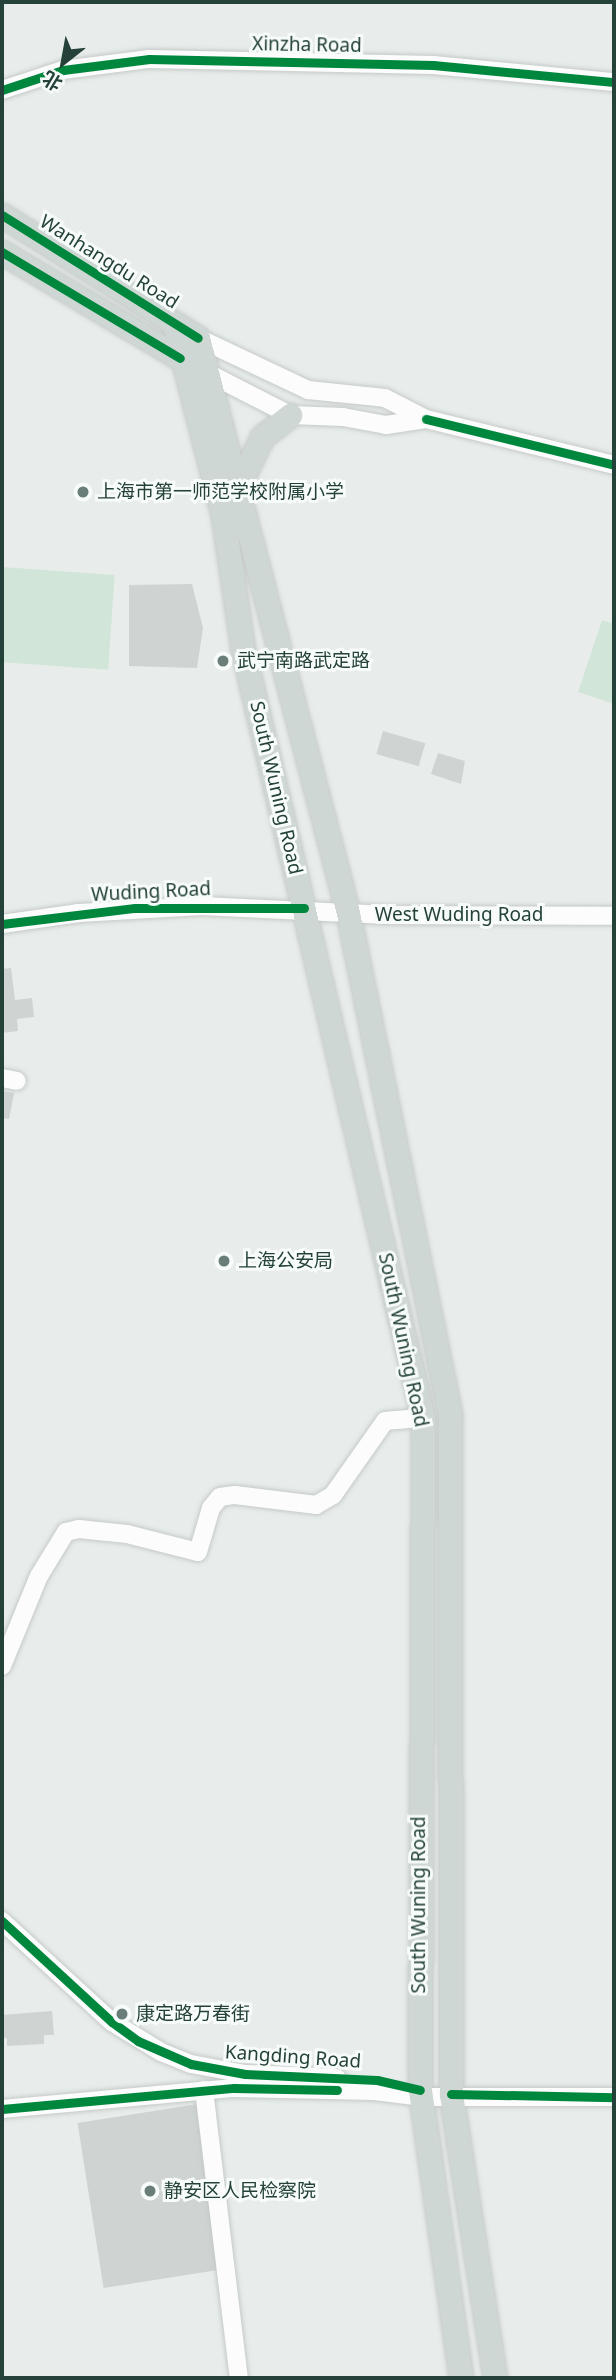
<!DOCTYPE html>
<meta charset="utf-8">
<style>
body{margin:0}
#map{position:relative;width:616px;height:2380px;overflow:hidden;background:#e8edeb;font-family:"Noto Sans","Noto Sans SC",sans-serif}
div>[style]{position:absolute}
[style*='--x']{left:calc(var(--x)*1px);top:calc(var(--y)*1px);width:calc(var(--w)*1px);rotate:calc(var(--a)*1deg)}
.green>*{inset:0;background:#d1e6d8;transform-origin:0 0}
.building>*{inset:0;background:#cfd4d2;transform-origin:0 0}
.roads{filter:drop-shadow(0 0 2px #c5cac8) drop-shadow(0 0 2px #c5cac8)}
.minor>*{height:18px;margin:-9px;padding:0 9px;transform-origin:9px;border-radius:9px;background:#fcfcfc}
.major>*{height:23px;margin:-11.5px;padding:0 11.5px;transform-origin:11.5px;border-radius:11.5px;background:#cfd7d5}
.cycleway>*{height:9px;margin:-4.5px;padding:0 4.5px;transform-origin:4.5px;border-radius:4.5px;background:#00873e}
.dots>*{width:19px;height:19px;translate:-50% -50%;box-sizing:border-box;border:4px solid #f7fbf9;border-radius:50%}
span{translate:-50% -50%;white-space:nowrap;text-align:center;line-height:1.15;-webkit-text-stroke:6px #f7fbf9;paint-order:stroke}
.street-label{font-size:19px;color:#24423a}
.poi-label{font-size:19px;color:#24423a}
.left{translate:0 -50%;text-align:left}
.frame{position:absolute;inset:0;border:4px solid #24423a;pointer-events:none}
.north{position:absolute;left:28px;top:28px;width:70px;height:70px;-webkit-text-stroke:5px #f7fbf9;paint-order:stroke;rotate:211deg;font-size:19px;font-weight:700;line-height:28px;text-align:center;color:#24423a}
.north::after{content:'';display:block;margin:auto;width:24px;height:32px;background:#24423a;clip-path:polygon(50% 0,100% 100%,50% 72%,0 100%)}
</style>
<div id="map">
<div class="green">
<div style="left:2px;top:567px;width:113px;height:95px;rotate:4deg"></div>
<div style="clip-path:polygon(602px 620px,614px 624px,614px 704px,578px 692px)"></div>
</div>
<div class="building">
<div style="clip-path:polygon(192px 584px,203px 628px,197px 668px,129px 666px,129px 585px)"></div>
<div style="left:383px;top:731px;width:44px;height:24px;rotate:16deg"></div>
<div style="clip-path:polygon(438px 753px,465px 761px,461px 784px,431px 774px)"></div>
<div style="clip-path:polygon(11px 968px,15px 1000px,32px 998px,34px 1017px,17px 1019px,18px 1031px,2px 1033px,2px 969px)"></div>
<div style="clip-path:polygon(2px 1091px,14px 1093px,9px 1119px,2px 1118px)"></div>
<div style="clip-path:polygon(52px 2011px,54px 2035px,44px 2035px,44px 2044px,7px 2046px,7px 2038px,2px 2038px,2px 2015px)"></div>
<div style="left:198px;top:2104px;width:167px;height:122px;rotate:81deg"></div>
</div>
<div class="roads">
<div class="minor">
<div style="--x:2;--y:90;--w:64;--a:-18.2"></div>
<div style="--x:63;--y:70;--w:87;--a:-7.3"></div>
<div style="--x:149;--y:59;--w:284;--a:1.2"></div>
<div style="--x:433;--y:65;--w:182;--a:5.4"></div>
<div style="--x:198;--y:338;--w:122;--a:25.3"></div>
<div style="--x:308;--y:390;--w:77;--a:5.9"></div>
<div style="--x:385;--y:398;--w:46;--a:27.1"></div>
<div style="--x:426;--y:419;--w:194;--a:13.7"></div>
<div style="--x:200;--y:369;--w:101;--a:27.1"></div>
<div style="--x:290;--y:415;--w:53;--a:2.2"></div>
<div style="--x:343;--y:417;--w:44;--a:10.5"></div>
<div style="--x:386;--y:425;--w:40;--a:-8.5"></div>
<div style="--x:2;--y:924;--w:78;--a:-8.1"></div>
<div style="--x:79;--y:913;--w:123;--a:-3.3"></div>
<div style="--x:202;--y:906;--w:181;--a:2.8"></div>
<div style="--x:383;--y:915;--w:231;--a:0.2"></div>
<div style="--x:2;--y:1078;--w:15;--a:11"></div>
<div style="--x:2;--y:1666;--w:97;--a:-67.7"></div>
<div style="--x:39;--y:1576;--w:52;--a:-58.5"></div>
<div style="--x:66;--y:1532;--w:13;--a:-13"></div>
<div style="--x:79;--y:1529;--w:48;--a:5.9"></div>
<div style="--x:127;--y:1534;--w:73;--a:14.2"></div>
<div style="--x:198;--y:1552;--w:46;--a:-73.5"></div>
<div style="--x:211;--y:1508;--w:14;--a:-51"></div>
<div style="--x:220;--y:1497;--w:15;--a:-8"></div>
<div style="--x:235;--y:1495;--w:82;--a:7"></div>
<div style="--x:316;--y:1505;--w:20;--a:-30"></div>
<div style="--x:333;--y:1495;--w:90;--a:-54.9"></div>
<div style="--x:385;--y:1421;--w:38;--a:-5"></div>
<div style="--x:2;--y:1921;--w:149;--a:42.6"></div>
<div style="--x:112;--y:2022;--w:57;--a:31.5"></div>
<div style="--x:161;--y:2052;--w:32;--a:22"></div>
<div style="--x:191;--y:2064;--w:55;--a:10.5"></div>
<div style="--x:245;--y:2074;--w:92;--a:2.5"></div>
<div style="--x:204;--y:2090;--w:290;--a:83.1"></div>
<div style="--x:2;--y:2109;--w:233;--a:-5.2"></div>
<div style="--x:234;--y:2088;--w:141;--a:1.2"></div>
<div style="--x:375;--y:2091;--w:46;--a:7.4"></div>
<div style="--x:421;--y:2097;--w:193;--a:0"></div>
</div>
<div class="major">
<div style="--x:2;--y:215;--w:231;--a:32.1"></div>
<div style="--x:198;--y:338;--w:594;--a:75.38"></div>
<div style="--x:348;--y:913;--w:511;--a:78.49"></div>
<div style="--x:450;--y:1414;--w:680;--a:89.92"></div>
<div style="--x:451;--y:2094;--w:287;--a:81.2"></div>
<div style="--x:2;--y:252;--w:207;--a:30.8"></div>
<div style="--x:174;--y:324;--w:197;--a:75.6"></div>
<div style="--x:223;--y:515;--w:136;--a:81.6"></div>
<div style="--x:243;--y:650;--w:789;--a:76.81"></div>
<div style="--x:423;--y:1418;--w:672;--a:90.26"></div>
<div style="--x:420;--y:2090;--w:291;--a:81.9"></div>
<div style="--x:237;--y:489;--w:58;--a:-64.3"></div>
<div style="--x:262;--y:437;--w:36;--a:-38"></div>
</div>
</div>
<div class="cycleway">
<div style="--x:2;--y:90;--w:64;--a:-18.2"></div>
<div style="--x:63;--y:70;--w:87;--a:-7.3"></div>
<div style="--x:149;--y:59;--w:284;--a:1.2"></div>
<div style="--x:433;--y:65;--w:182;--a:5.4"></div>
<div style="--x:2;--y:215;--w:231;--a:32.1"></div>
<div style="--x:2;--y:252;--w:207;--a:30.8"></div>
<div style="--x:426;--y:419;--w:194;--a:13.7"></div>
<div style="--x:2;--y:924;--w:134;--a:-6.9"></div>
<div style="--x:135;--y:908;--w:169;--a:0"></div>
<div style="--x:2;--y:1921;--w:149;--a:42.6"></div>
<div style="--x:112;--y:2022;--w:32;--a:36"></div>
<div style="--x:138;--y:2041;--w:58;--a:23.5"></div>
<div style="--x:191;--y:2064;--w:55;--a:10.5"></div>
<div style="--x:245;--y:2074;--w:132;--a:2.6"></div>
<div style="--x:377;--y:2080;--w:44;--a:13.1"></div>
<div style="--x:451;--y:2094;--w:163;--a:1.1"></div>
<div style="--x:2;--y:2109;--w:233;--a:-5.2"></div>
<div style="--x:234;--y:2088;--w:103;--a:1.1"></div>
</div>
<div class="dots">
<div style="left:83px;top:492px;background:#697e78"></div>
<div style="left:223px;top:661px;background:#697e78"></div>
<div style="left:224px;top:1261px;background:#697e78"></div>
<div style="left:122px;top:2014px;background:#697e78"></div>
<div style="left:150px;top:2191px;background:#697e78"></div>
</div>
<div class="street-label">
<span style="left:307px;top:45px;rotate:1deg">Xinzha Road</span>
<span style="left:109px;top:262px;rotate:32deg">Wanhangdu Road</span>
<span style="left:276px;top:788px;rotate:77deg">South Wuning Road</span>
<span style="left:151px;top:892px;rotate:-3deg">Wuding Road</span>
<span style="left:459px;top:915px">West Wuding Road</span>
<span style="left:403px;top:1340px;rotate:78deg">South Wuning Road</span>
<span style="left:419px;top:1905px;rotate:-90deg">South Wuning Road</span>
<span style="left:293px;top:2057px;rotate:4deg">Kangding Road</span>
</div>
<div class="poi-label">
<span class="left" style="left:97px;top:492px">上海市第一师范学校附属小学</span>
<span class="left" style="left:237px;top:661px">武宁南路武定路</span>
<span class="left" style="left:238px;top:1261px">上海公安局</span>
<span class="left" style="left:136px;top:2014px">康定路万春街</span>
<span class="left" style="left:164px;top:2191px">静安区人民检察院</span>
</div>
<div class="frame"></div>
<div class="north">北</div>
</div>
